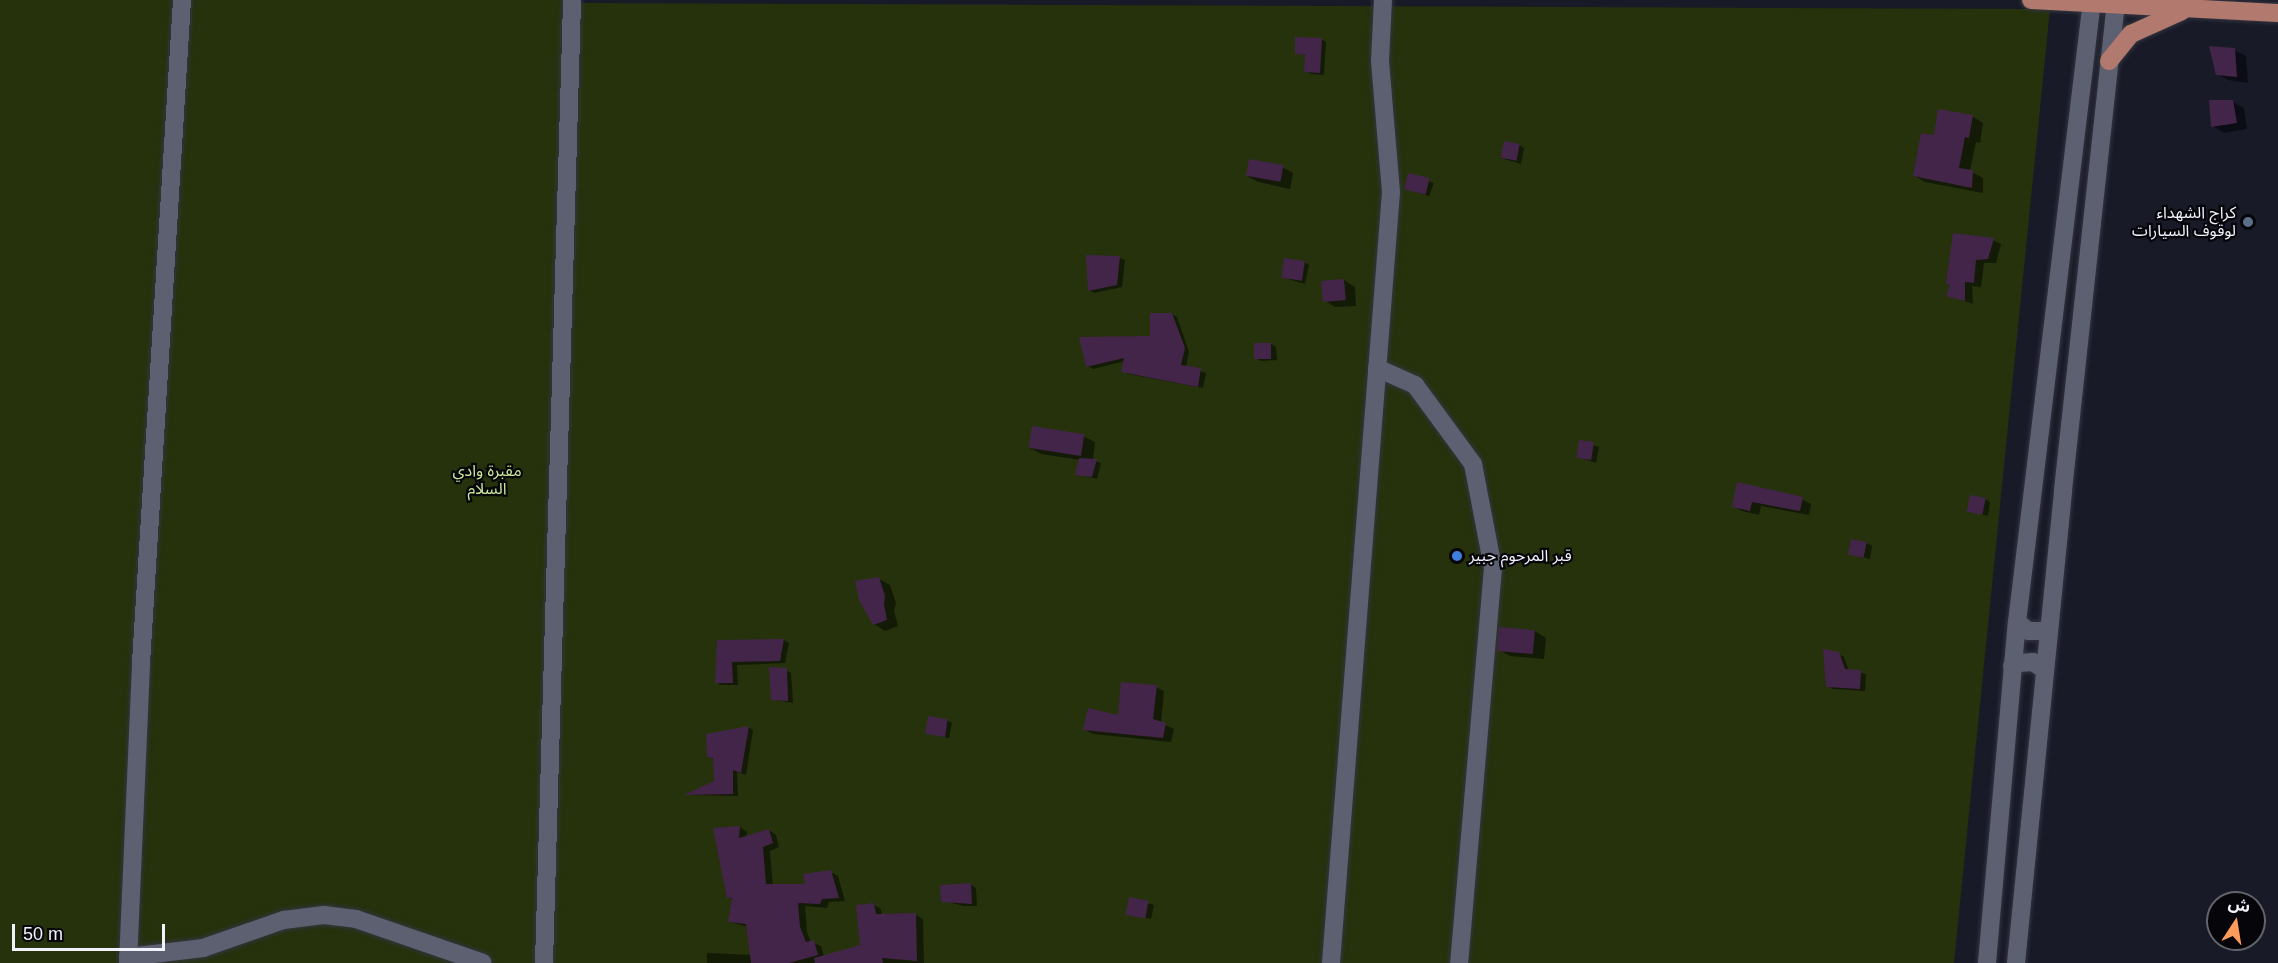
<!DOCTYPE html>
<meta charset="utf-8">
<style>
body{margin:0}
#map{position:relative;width:2278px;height:963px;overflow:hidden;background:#181a27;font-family:Helvetica,"Noto Sans Arabic",sans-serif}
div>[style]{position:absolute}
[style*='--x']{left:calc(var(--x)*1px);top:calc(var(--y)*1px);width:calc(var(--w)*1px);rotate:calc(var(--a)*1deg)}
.green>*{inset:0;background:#25320c}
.shadow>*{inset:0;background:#0007;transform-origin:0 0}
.building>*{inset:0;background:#44254a;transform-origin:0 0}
.roads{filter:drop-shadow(0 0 2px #33343f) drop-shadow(0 0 2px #33343f)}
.minor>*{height:18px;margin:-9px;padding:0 9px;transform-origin:9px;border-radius:9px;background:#5d6070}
.major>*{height:18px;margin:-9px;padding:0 9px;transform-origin:9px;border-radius:9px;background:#b2796e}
.dots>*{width:16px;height:16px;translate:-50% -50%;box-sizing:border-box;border:3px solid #05050a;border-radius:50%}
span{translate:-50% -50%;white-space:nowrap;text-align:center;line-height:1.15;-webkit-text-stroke:4.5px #05050a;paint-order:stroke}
.poi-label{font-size:16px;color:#f1f2fc}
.right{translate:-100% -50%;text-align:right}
.left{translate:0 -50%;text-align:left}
.park-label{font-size:16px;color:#cbea9d}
.north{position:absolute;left:2206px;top:891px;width:60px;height:60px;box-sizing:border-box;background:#05050a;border:2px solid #63646b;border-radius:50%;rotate:12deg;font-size:16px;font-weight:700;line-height:24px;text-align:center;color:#f1f2fc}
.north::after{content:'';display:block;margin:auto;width:21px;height:27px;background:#ff9b5a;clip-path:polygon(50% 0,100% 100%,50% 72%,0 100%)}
.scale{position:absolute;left:12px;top:924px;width:153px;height:27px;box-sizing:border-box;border:3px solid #f1f2fc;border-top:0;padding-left:8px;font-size:18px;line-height:21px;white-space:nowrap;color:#f1f2fc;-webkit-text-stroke:4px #05050a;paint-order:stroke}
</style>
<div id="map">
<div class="green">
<div style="clip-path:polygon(0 0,580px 0,581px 3px,2050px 9px,1954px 963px,0 963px)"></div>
</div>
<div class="shadow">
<div style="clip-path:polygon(1321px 39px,1326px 42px,1324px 75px,1311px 74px,1306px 71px,1306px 56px,1297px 53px)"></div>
<div style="clip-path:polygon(2234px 50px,2246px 56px,2248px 83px,2228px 80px,2217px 74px)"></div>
<div style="clip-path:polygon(2233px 102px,2244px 108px,2247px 129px,2224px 133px,2213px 126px)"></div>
<div style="clip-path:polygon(1972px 116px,1983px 123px,1980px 143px,1976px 142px,1970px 171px,1983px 178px,1983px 193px,1925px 182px,1915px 176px)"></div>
<div style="clip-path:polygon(1519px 145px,1524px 148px,1521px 164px,1501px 158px)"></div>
<div style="clip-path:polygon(1282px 167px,1293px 173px,1290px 189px,1258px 182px,1247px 176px)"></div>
<div style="left:1409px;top:175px;width:26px;height:14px;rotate:18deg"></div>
<div style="clip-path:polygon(1993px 240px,2001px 244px,1996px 263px,1984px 263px,1981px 287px,1972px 286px,1973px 304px,1948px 295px,1951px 286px,1947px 284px)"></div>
<div style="clip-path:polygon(1120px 258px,1125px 260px,1122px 287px,1094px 293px,1089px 290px)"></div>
<div style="clip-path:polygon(1304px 262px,1309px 265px,1305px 284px,1281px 277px)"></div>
<div style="clip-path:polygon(1344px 280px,1355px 287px,1356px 306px,1335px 307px,1324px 300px)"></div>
<div style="clip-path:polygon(1172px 314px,1177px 317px,1189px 352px,1186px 367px,1206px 373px,1203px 388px,1128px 374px,1123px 371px,1125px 361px,1093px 369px,1088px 366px,1152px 337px)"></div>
<div style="clip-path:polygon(1271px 344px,1276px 347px,1277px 360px,1261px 361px,1256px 358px)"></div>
<div style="clip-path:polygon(1083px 436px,1095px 442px,1093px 460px,1101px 463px,1097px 479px,1077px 474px,1080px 460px,1041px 454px,1030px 448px)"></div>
<div style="clip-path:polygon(1580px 442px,1599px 447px,1596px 463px,1578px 457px)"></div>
<div style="clip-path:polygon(1738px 484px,1802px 499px,1811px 504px,1809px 515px,1761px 506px,1759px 515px,1742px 511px,1733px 506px)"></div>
<div style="clip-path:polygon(1985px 499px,1990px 502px,1988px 516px,1969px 511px)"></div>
<div style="clip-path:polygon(1867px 543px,1872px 546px,1870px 559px,1850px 554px)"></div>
<div style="clip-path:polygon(879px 579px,890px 585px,896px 603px,894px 611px,898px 626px,885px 631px,874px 624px)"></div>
<div style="clip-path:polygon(1535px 631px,1546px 638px,1544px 659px,1510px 656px,1499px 650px)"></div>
<div style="clip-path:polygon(784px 640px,789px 643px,785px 663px,737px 665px,738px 685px,721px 685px,716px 682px,718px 641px)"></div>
<div style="clip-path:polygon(1838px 654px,1844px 657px,1849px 671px,1866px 674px,1865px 691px,1833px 689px,1827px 686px)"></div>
<div style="clip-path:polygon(786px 670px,791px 673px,793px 703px,772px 699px)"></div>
<div style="clip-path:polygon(1156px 687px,1164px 691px,1161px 723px,1174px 729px,1171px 742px,1093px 734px,1085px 730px,1120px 716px)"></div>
<div style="clip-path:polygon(947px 720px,952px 723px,949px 738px,927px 733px)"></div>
<div style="clip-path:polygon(748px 727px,753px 730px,746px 775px,737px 772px,738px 796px,689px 795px,716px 782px,715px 760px,709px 756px)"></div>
<div style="clip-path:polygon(740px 827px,747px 832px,746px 837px,769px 830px,776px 835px,779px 847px,770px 851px,773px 886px,807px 885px,831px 872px,838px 876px,845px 901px,829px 902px,827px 908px,805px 906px,807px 932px,811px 942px,821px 946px,824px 957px,862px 946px,874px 905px,881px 909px,882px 916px,916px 915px,923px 919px,924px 963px,707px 963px,707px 953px,752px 955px,748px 927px,730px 922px,733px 900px,728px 897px)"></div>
<div style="clip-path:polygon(971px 885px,976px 888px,977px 906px,964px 906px,943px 901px)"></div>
<div style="clip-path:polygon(1130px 898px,1154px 905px,1151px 919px,1130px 914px)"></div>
</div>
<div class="building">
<div style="clip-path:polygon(1295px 37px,1322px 38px,1320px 73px,1304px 72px,1305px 55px,1295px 54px)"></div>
<div style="clip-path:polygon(2209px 46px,2235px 48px,2237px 77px,2216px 75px)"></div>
<div style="clip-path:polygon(2209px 100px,2233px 100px,2237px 123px,2211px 127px)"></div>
<div style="clip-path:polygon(1938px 109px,1973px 115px,1969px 138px,1965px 137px,1959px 168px,1973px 170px,1972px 188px,1913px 176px,1921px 133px,1934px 135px)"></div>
<div style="left:1504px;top:141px;width:16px;height:17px;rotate:11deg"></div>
<div style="left:1249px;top:159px;width:35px;height:17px;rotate:10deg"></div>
<div style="left:1408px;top:173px;width:22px;height:17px;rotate:13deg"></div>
<div style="clip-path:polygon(1953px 233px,1994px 238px,1988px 259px,1976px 260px,1974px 283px,1965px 282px,1965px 301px,1946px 296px,1950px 285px,1946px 284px)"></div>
<div style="clip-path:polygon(1086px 255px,1120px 256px,1117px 285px,1088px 291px)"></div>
<div style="left:1284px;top:258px;width:21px;height:20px;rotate:8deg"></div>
<div style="left:1344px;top:279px;width:21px;height:23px;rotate:85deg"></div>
<div style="clip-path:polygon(1150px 313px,1172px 313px,1185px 348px,1181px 365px,1201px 368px,1198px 387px,1121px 372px,1124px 358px,1086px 367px,1079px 337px,1150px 336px)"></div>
<div style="left:1254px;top:343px;width:17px;height:16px"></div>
<div style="left:1032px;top:426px;width:53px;height:22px;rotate:9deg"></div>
<div style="left:1579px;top:440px;width:15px;height:18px;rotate:8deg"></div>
<div style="clip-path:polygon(1079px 458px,1097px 459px,1092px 477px,1075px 475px)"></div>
<div style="clip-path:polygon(1737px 482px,1803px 497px,1800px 511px,1752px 502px,1750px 511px,1732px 507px)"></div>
<div style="left:1970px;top:495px;width:16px;height:17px;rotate:11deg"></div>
<div style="left:1851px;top:539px;width:16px;height:16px;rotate:11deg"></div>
<div style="clip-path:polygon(879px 577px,885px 596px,884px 604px,887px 620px,873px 625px,859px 600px,855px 581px)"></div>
<div style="left:1499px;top:627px;width:36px;height:24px;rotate:5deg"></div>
<div style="clip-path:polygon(784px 639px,780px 661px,732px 662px,733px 683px,715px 683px,717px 640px)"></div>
<div style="clip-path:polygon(1823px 649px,1839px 652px,1845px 669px,1861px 670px,1860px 689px,1826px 687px)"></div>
<div style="clip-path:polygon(769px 667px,787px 668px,788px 701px,771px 700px)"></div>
<div style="clip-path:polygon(1121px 682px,1157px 685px,1153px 719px,1166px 723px,1163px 738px,1083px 730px,1088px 708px,1118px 715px)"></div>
<div style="left:928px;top:716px;width:20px;height:18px;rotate:9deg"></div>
<div style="clip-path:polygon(749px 726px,741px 773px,733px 770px,733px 794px,684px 795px,714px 781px,713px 758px,707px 757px,706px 734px)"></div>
<div style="clip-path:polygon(740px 826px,739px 838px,769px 829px,773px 843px,763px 847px,766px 884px,805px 884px,803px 874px,831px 870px,839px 898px,822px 899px,820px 904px,798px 903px,800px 927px,806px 942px,814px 940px,818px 955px,789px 963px,751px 963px,746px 924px,728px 922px,732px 898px,727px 898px,713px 828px)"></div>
<div style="clip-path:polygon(971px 883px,972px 904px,941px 902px,940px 885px)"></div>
<div style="left:1129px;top:897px;width:20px;height:18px;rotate:11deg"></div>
<div style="clip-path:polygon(874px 903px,876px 914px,916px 913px,917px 961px,882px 958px,883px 963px,815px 963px,814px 958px,860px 945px,856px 905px)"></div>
</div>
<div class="roads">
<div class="minor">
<div style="--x:1377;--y:368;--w:42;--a:24.1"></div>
<div style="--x:1415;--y:385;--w:98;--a:53.7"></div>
<div style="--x:1473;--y:464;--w:106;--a:79.1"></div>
<div style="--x:1493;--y:568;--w:396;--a:94.9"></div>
<div style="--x:2017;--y:622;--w:14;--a:39"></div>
<div style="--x:2028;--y:631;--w:15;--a:0"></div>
<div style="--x:2043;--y:631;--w:7;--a:-34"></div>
<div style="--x:2012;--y:666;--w:8;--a:-23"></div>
<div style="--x:2019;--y:663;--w:14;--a:-4"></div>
<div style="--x:2033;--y:662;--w:14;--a:34"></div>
<div style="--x:128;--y:957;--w:76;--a:-6.8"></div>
<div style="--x:203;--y:948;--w:86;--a:-19.1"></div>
<div style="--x:284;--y:920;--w:40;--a:-7.1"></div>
<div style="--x:324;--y:915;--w:32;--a:7"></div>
<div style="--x:356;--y:919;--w:134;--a:19.1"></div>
<div style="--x:128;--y:963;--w:300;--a:-87.5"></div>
<div style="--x:141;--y:663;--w:664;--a:-86.46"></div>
<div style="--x:544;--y:963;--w:963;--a:-88.33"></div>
<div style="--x:1331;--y:963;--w:773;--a:-85.55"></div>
<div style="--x:1391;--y:192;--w:131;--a:-94.8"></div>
<div style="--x:1380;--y:61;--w:61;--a:-87.2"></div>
<div style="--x:1987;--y:963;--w:342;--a:-85"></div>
<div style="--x:2017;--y:622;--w:627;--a:-83.12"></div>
<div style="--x:2016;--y:963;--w:475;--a:-84.3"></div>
<div style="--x:2063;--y:490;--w:493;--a:-83.8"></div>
</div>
<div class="major">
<div style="--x:2031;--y:0;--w:247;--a:3"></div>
<div style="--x:2109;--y:61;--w:35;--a:-51"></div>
<div style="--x:2131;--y:34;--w:56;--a:-24.3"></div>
</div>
</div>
<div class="dots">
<div style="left:2248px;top:222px;background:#5c6f8a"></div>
<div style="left:1457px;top:556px;background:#3f7fe0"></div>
</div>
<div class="poi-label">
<span class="right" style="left:2236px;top:222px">كراج الشهداء<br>لوقوف السيارات</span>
<span class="left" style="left:1469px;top:556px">قبر المرحوم جبير</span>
</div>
<div class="park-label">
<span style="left:487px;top:480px">مقبرة وادي<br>السلام</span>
</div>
<div class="north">ش</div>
<div class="scale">50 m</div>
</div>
